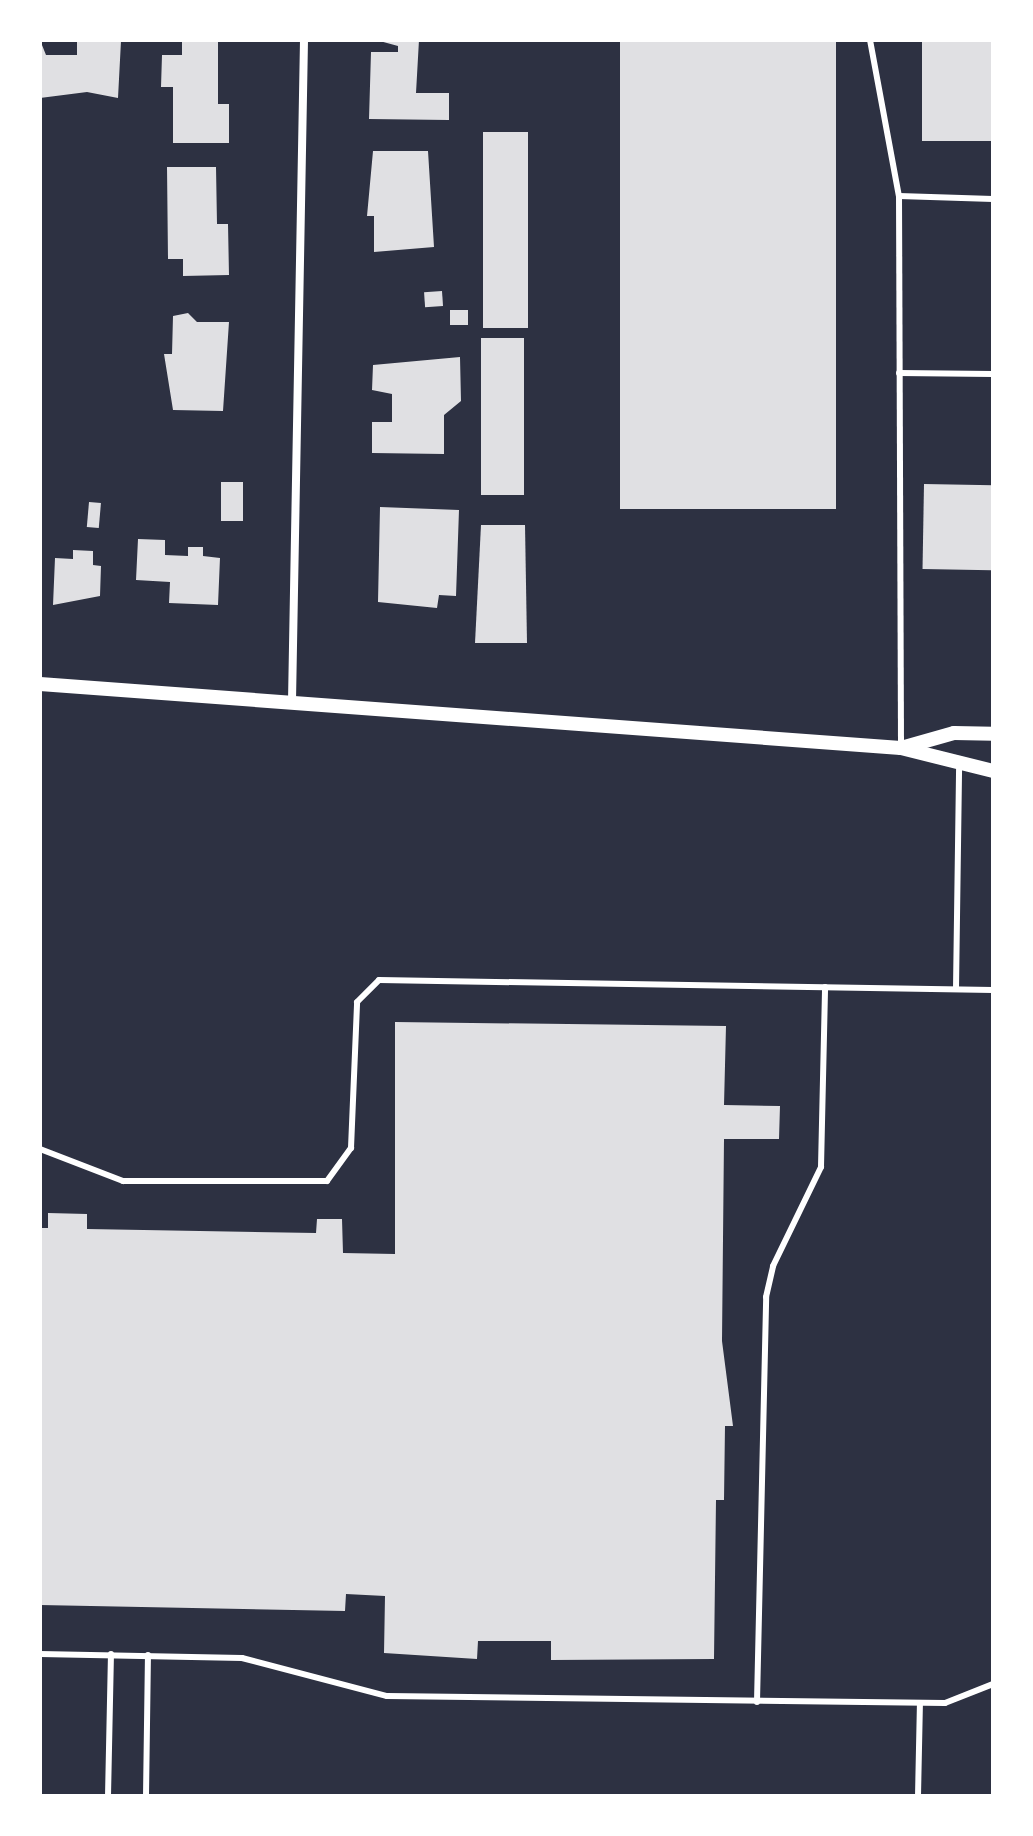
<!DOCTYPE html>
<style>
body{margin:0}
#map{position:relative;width:1033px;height:1836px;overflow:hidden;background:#2d3142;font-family:"Open Sans",sans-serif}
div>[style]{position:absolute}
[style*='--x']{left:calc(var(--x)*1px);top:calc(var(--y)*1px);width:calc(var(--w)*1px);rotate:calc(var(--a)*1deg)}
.building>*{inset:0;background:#e0e0e3;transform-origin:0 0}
.service>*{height:6px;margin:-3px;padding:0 3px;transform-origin:3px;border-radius:3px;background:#fff}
.minor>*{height:8px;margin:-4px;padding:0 4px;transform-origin:4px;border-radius:4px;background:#fff}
.tertiary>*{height:14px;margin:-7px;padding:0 7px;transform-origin:7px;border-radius:7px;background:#fff}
span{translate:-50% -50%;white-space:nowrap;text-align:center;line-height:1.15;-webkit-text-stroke:7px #fff;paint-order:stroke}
.frame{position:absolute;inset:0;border:42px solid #fff;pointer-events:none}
</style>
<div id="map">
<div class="building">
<div style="clip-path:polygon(40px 40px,46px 55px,77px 55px,77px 41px,121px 41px,118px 98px,87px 92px,40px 98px)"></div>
<div style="clip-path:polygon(182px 40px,218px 40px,218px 104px,229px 104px,229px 143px,173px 143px,173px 87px,161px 87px,162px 55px,182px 55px)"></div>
<div style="clip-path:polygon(376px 40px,419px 40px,416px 93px,449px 93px,449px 120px,369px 119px,371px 52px,398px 52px,398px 46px)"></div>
<div style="left:620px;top:40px;width:216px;height:469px"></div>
<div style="left:922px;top:40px;width:71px;height:101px"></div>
<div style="left:483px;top:132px;width:45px;height:196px"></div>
<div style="clip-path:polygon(373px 151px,428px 151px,434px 247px,374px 252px,374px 216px,367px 216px)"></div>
<div style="clip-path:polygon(167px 167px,216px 167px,217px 224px,228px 224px,229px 275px,183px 276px,183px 259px,168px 259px)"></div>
<div style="left:442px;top:291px;width:15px;height:18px;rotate:86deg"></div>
<div style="left:450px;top:310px;width:18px;height:15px"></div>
<div style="clip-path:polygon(188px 313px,197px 322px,229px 322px,223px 411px,173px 410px,164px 354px,172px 354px,173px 316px)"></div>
<div style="left:481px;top:338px;width:43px;height:157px"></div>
<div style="clip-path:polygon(460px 357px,461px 401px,444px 415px,444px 454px,372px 453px,372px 422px,392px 422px,392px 394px,372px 390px,373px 365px)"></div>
<div style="left:221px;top:482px;width:22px;height:39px"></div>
<div style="left:924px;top:484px;width:69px;height:85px;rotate:1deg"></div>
<div style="left:89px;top:502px;width:12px;height:25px;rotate:5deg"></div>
<div style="clip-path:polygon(380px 507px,459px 510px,456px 596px,439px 595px,437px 608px,378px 602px)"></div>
<div style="clip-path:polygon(481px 525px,525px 525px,527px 643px,475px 643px)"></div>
<div style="clip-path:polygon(138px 539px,165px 540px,165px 555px,188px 556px,188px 547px,203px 547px,203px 556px,220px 558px,218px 605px,169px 603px,170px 582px,136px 580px)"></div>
<div style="clip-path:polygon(73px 550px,93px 551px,93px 565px,101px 566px,100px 596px,53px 605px,55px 558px,73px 559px)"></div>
<div style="clip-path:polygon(395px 1022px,726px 1026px,724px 1105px,780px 1106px,779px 1139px,724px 1139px,722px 1341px,733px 1426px,725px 1426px,724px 1500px,716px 1500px,714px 1659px,551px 1660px,551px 1641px,478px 1641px,477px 1659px,384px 1653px,385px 1596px,346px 1594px,345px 1611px,40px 1605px,40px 1228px,48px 1228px,48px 1213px,87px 1214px,87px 1229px,316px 1233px,317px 1219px,342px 1219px,343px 1253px,395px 1254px)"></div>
</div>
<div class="service">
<div style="--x:870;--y:40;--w:159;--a:79.5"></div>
<div style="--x:899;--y:196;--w:552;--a:89.79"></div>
<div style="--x:899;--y:196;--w:94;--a:1.8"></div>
<div style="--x:899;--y:373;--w:94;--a:0.6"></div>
<div style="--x:956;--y:989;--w:222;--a:-89.2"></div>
<div style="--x:40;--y:1149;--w:89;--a:21.1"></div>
<div style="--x:123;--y:1181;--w:204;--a:0"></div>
<div style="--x:327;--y:1181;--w:41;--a:-54"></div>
<div style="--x:351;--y:1148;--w:146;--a:-87.6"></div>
<div style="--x:357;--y:1002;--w:31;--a:-45"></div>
<div style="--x:379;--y:980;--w:614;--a:0.93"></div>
<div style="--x:40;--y:1654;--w:202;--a:1.1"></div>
<div style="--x:242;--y:1658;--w:150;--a:14.7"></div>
<div style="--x:387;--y:1696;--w:558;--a:0.72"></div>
<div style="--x:945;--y:1703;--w:52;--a:-21.6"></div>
<div style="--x:757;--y:1702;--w:405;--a:-88.7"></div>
<div style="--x:766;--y:1297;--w:32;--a:-77"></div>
<div style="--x:773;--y:1266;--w:110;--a:-64.1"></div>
<div style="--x:821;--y:1167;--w:180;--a:-88.7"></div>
<div style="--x:108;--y:1796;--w:142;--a:-88.8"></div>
<div style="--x:146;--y:1796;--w:141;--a:-89.2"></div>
<div style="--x:918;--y:1796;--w:93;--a:-88.8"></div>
</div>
<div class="minor">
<div style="--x:292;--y:701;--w:661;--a:-88.96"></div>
</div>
<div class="tertiary">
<div style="--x:40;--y:684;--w:863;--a:4.25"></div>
<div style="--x:901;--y:748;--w:95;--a:14"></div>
<div style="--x:901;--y:748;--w:55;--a:-15.8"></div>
<div style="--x:954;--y:733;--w:39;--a:1"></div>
</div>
<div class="frame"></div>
</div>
